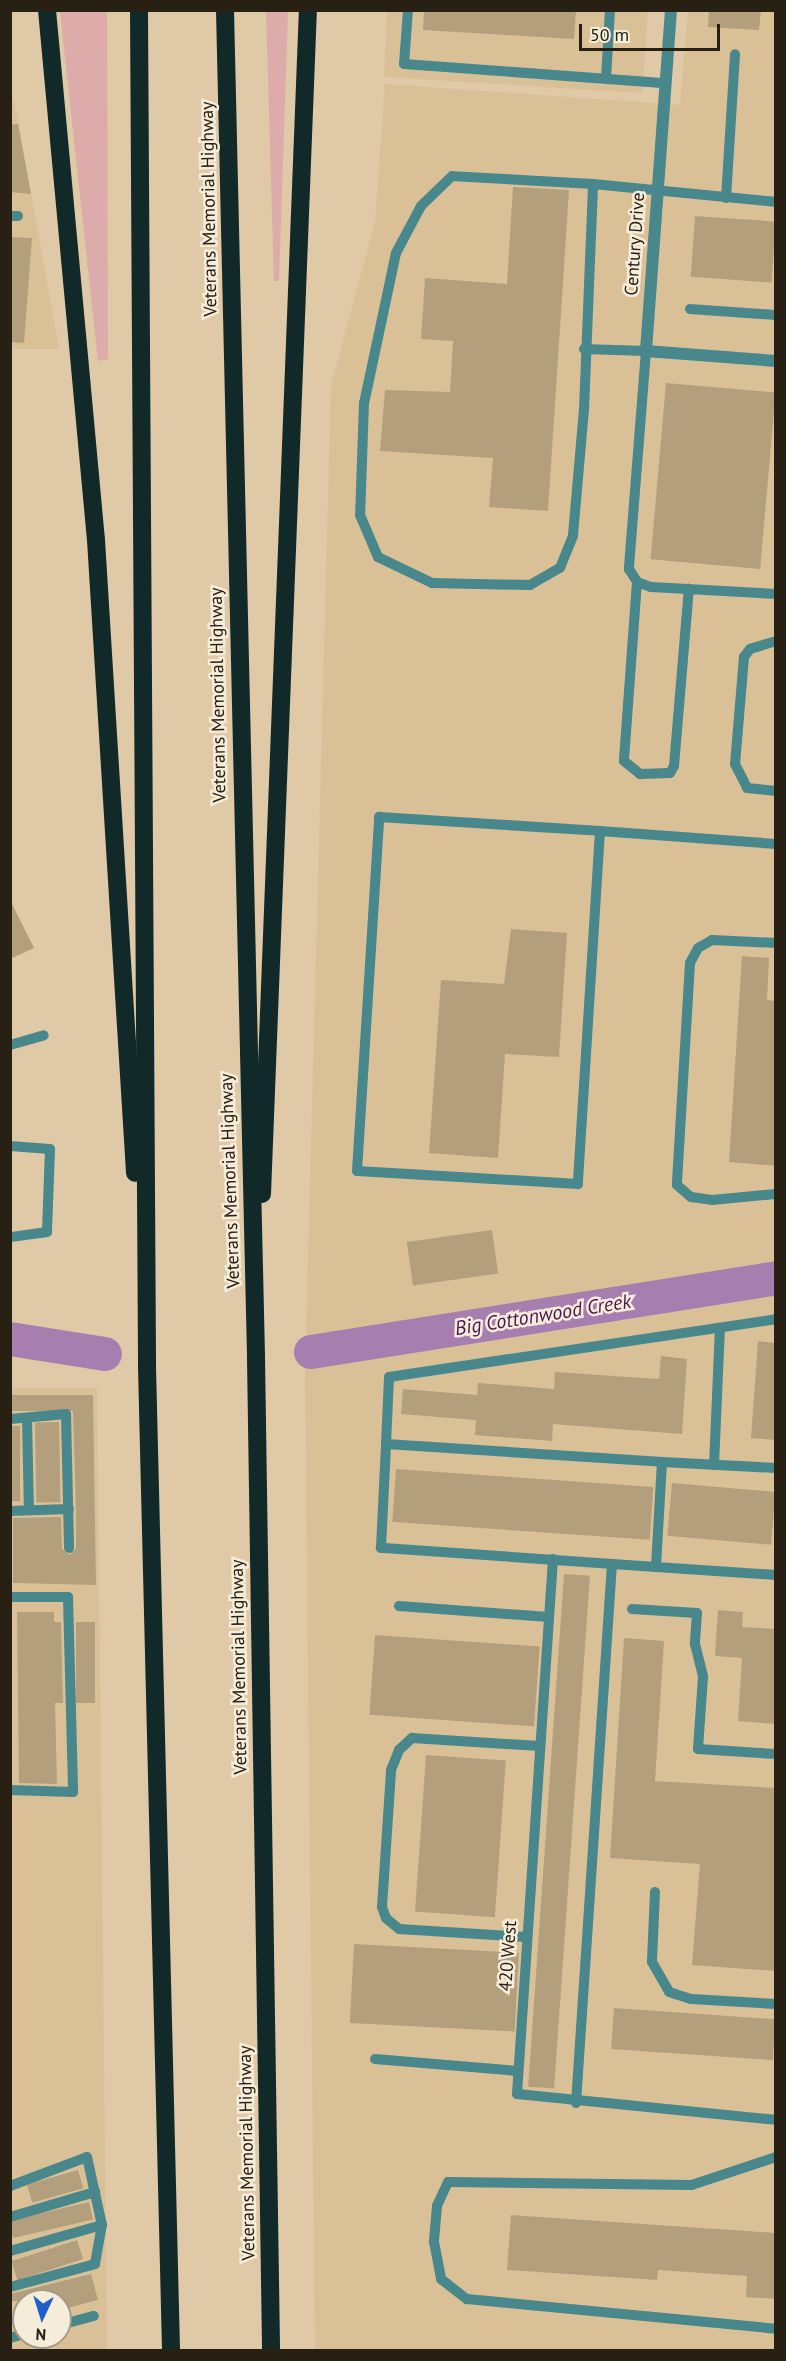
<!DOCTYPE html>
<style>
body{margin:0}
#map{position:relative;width:786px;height:2361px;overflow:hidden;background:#dfc9a6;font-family:"PT Sans",sans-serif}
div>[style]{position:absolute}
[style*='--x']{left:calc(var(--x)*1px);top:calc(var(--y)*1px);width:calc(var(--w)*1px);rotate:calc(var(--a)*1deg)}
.built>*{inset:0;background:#d9c096}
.green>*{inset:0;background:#dcabaa}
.river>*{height:34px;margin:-17px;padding:0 17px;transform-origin:17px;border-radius:17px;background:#a77eb0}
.building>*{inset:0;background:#b49f7d;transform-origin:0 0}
.lane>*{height:10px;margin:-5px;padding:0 5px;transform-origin:5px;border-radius:5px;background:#48878b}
.street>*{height:12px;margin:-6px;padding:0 6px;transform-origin:6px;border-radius:6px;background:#48878b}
.highway>*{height:18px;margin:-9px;padding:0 9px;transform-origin:9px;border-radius:9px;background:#12292a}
span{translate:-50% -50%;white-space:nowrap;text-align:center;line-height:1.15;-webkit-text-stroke:5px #f6ecda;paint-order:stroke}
.street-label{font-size:18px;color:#282113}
.water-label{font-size:20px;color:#4a1754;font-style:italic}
.frame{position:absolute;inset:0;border:12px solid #282113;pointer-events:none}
.north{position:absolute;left:12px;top:2289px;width:60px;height:60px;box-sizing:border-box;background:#f6ecda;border:2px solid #a49b8a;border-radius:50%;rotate:184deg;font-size:16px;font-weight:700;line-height:24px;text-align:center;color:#282113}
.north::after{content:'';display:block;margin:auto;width:21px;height:27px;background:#1f5fcb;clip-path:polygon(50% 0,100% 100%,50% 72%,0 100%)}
.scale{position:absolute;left:579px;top:24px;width:141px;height:27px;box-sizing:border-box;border:3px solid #282113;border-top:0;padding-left:8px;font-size:18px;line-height:21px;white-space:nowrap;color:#282113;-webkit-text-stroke:4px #f6ecda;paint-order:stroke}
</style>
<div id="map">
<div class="built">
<div style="clip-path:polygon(387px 11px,648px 11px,642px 93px,384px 77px)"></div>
<div style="clip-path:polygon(688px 11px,775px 11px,775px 2350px,315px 2350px,305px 1376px,331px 385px,375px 222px,385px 84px,680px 105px)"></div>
<div style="clip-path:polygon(10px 89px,17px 115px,59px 349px,11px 349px)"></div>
<div style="clip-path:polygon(evenodd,10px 1388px,97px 1388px,107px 2350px,11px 2350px,10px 1388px,24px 2301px,60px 2301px,60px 2337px,24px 2337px,24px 2301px)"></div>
</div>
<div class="green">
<div style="clip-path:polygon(60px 11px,107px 11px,108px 359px,98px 361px)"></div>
<div style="clip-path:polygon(266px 11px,288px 11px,279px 281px,274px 281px)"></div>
</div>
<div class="river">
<div style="--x:10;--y:1339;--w:96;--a:9"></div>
<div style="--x:311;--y:1352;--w:471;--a:-9"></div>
</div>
<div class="building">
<div style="clip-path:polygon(424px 10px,576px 10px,574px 39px,423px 30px)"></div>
<div style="clip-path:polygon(709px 10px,761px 10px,759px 30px,708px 27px)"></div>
<div style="clip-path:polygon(18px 124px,31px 194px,10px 192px,10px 125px)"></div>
<div style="clip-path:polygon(513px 187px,569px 190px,548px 511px,489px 507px,493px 458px,380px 451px,385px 390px,450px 392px,453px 341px,421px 339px,425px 278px,507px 284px)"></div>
<div style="left:695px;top:216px;width:81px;height:61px;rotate:4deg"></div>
<div style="clip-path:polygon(10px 237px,32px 238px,24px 343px,10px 342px)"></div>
<div style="left:666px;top:383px;width:110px;height:177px;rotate:5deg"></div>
<div style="clip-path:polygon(10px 900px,34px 948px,10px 959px)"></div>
<div style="clip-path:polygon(511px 929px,567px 933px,559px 1057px,505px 1054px,498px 1158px,429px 1153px,441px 980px,504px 984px)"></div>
<div style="clip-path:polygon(742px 956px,769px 958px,767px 1000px,776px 1001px,776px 1166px,729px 1162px)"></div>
<div style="left:492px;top:1230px;width:44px;height:86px;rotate:82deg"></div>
<div style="clip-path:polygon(758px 1341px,776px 1343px,776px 1440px,751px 1438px)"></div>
<div style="clip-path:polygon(661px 1356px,687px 1359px,682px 1434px,553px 1424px,552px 1441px,475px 1435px,476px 1420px,401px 1414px,403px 1389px,477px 1395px,478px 1383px,554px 1389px,555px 1372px,659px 1379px)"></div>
<div style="clip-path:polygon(10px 1395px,93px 1395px,96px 1585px,13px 1583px,13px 1518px,61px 1517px,62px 1549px,70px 1555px,76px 1548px,76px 1509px,73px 1411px,10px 1411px)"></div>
<div style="left:59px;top:1422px;width:80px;height:24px;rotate:89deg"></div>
<div style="left:10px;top:1426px;width:10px;height:75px"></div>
<div style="left:396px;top:1469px;width:258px;height:53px;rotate:4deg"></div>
<div style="left:672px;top:1483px;width:104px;height:53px;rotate:5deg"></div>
<div style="left:564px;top:1574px;width:26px;height:514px;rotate:4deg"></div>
<div style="clip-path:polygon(718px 1610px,743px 1612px,742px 1627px,776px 1629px,776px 1724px,738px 1721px,742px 1658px,715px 1656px)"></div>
<div style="clip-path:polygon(17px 1612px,54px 1612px,54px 1622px,61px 1622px,63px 1703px,55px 1703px,57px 1784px,19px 1783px)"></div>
<div style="left:76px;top:1622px;width:19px;height:81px"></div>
<div style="left:375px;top:1635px;width:165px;height:80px;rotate:4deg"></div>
<div style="clip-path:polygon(624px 1638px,664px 1641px,655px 1781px,776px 1788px,776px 1971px,692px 1965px,700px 1864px,610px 1858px)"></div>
<div style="left:426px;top:1755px;width:80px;height:157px;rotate:4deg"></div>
<div style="left:354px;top:1944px;width:165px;height:79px;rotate:3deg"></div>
<div style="left:614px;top:2008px;width:162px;height:41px;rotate:4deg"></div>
<div style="left:78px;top:2170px;width:19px;height:53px;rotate:74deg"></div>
<div style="left:89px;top:2202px;width:18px;height:82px;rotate:77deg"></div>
<div style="clip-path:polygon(511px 2215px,776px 2233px,776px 2299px,746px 2297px,747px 2276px,658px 2270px,657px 2280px,507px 2270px)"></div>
<div style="left:77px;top:2240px;width:20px;height:69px;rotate:72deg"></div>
<div style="clip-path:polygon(91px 2274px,98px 2300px,60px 2310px,60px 2301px,10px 2301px,10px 2294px)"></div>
</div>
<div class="lane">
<div style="--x:408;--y:10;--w:54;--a:94.2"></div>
<div style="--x:404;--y:64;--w:262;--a:4.2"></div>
<div style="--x:606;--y:79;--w:69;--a:-86.7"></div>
<div style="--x:593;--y:184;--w:141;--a:-176.8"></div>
<div style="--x:452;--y:176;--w:43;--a:135.9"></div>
<div style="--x:421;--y:206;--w:53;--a:118"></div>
<div style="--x:396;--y:253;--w:153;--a:102"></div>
<div style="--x:364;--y:403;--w:112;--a:92"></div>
<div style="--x:360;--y:515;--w:46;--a:66.8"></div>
<div style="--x:378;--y:557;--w:60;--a:25.7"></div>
<div style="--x:432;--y:583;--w:98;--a:1.2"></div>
<div style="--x:530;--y:585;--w:34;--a:-30"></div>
<div style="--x:560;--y:568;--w:35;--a:-68"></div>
<div style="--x:573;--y:535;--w:125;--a:-85"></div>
<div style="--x:584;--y:410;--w:226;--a:-87.7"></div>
<div style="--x:593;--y:184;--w:184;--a:5.6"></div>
<div style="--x:726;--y:198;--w:144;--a:-86.4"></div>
<div style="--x:10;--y:216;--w:8;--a:0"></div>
<div style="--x:690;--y:309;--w:86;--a:4"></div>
<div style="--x:584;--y:349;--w:62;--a:1.8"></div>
<div style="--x:646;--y:351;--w:219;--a:94.5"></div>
<div style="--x:629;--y:569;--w:15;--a:58"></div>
<div style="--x:637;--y:582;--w:15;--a:20"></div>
<div style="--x:651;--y:587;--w:125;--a:3.2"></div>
<div style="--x:637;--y:582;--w:179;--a:94.2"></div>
<div style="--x:624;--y:761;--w:21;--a:39"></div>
<div style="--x:640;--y:774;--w:30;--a:-2"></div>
<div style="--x:670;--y:773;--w:8;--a:-60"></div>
<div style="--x:674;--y:766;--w:178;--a:-85.2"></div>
<div style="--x:776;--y:641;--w:27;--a:163"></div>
<div style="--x:750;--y:649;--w:10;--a:127"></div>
<div style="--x:744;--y:657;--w:107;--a:94.8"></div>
<div style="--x:735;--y:764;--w:27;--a:63"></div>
<div style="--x:747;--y:788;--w:29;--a:6"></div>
<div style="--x:600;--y:831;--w:354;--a:93.6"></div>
<div style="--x:578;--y:1184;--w:221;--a:-176.6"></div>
<div style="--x:357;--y:1171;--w:355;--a:-86.4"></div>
<div style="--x:379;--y:817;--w:221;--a:3.6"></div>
<div style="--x:600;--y:831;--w:176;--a:4.2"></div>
<div style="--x:776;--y:943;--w:64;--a:-177.3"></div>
<div style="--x:712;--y:940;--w:16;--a:150"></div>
<div style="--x:698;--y:948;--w:17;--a:118"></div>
<div style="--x:690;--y:963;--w:222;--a:93.4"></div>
<div style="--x:677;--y:1185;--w:18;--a:41"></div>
<div style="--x:691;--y:1197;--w:21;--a:8"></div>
<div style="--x:712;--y:1200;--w:64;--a:-5.4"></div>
<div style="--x:10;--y:1045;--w:35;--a:-16"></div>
<div style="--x:10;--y:1146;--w:40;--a:4.3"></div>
<div style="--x:50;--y:1149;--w:83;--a:92.1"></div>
<div style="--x:47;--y:1232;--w:37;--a:172"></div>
<div style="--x:27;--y:1418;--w:92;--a:88.8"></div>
<div style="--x:10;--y:1419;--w:56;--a:-5.1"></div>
<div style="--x:66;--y:1414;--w:134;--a:88.7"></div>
<div style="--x:386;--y:1444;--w:67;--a:-87.4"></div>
<div style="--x:389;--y:1377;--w:391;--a:-8.5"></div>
<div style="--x:714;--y:1465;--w:137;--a:-87.5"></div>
<div style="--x:776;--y:1468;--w:114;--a:-177"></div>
<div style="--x:662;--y:1462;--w:105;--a:93.3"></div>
<div style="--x:656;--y:1567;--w:120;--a:3.8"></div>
<div style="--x:10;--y:1511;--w:59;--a:-1.9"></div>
<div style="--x:553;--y:1559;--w:536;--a:93.85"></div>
<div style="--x:517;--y:2094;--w:260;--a:5.7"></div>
<div style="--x:656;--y:1567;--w:276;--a:-176"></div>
<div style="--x:381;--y:1548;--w:104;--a:-87.2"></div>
<div style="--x:386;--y:1444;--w:277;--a:3.7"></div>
<div style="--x:10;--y:1597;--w:58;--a:0"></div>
<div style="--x:68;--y:1597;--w:195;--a:88.5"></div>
<div style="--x:73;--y:1792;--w:63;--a:-178.2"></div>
<div style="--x:399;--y:1606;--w:150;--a:4.2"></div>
<div style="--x:632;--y:1609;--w:65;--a:3.5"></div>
<div style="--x:697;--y:1613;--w:31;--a:94"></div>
<div style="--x:695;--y:1644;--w:34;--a:76"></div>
<div style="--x:703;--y:1677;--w:72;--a:94"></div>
<div style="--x:698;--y:1749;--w:78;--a:3.7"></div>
<div style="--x:655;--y:1892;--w:70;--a:92.5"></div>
<div style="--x:652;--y:1962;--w:34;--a:60"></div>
<div style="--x:669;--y:1992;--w:23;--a:18"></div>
<div style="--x:691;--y:1999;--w:85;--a:3.4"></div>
<div style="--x:526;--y:1937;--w:127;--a:-176.4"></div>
<div style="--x:399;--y:1929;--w:17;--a:-140"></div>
<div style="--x:386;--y:1918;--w:12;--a:-110"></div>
<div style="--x:382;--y:1907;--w:137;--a:-86.2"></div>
<div style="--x:391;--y:1770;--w:22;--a:-68"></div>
<div style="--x:399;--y:1750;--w:18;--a:-43"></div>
<div style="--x:412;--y:1738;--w:128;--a:3.6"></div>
<div style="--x:375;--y:2059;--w:143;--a:4.8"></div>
<div style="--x:576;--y:2103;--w:540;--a:-86.18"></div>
<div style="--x:776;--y:2157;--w:89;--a:161.6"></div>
<div style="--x:692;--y:2185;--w:244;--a:-179.3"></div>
<div style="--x:448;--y:2182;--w:26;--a:115"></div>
<div style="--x:437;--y:2206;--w:36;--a:95"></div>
<div style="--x:434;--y:2242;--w:38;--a:79"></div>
<div style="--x:441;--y:2279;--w:33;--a:38"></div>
<div style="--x:467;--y:2299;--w:310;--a:5.5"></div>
<div style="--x:10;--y:2186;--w:82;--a:-20.6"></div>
<div style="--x:87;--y:2157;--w:70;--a:77.6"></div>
<div style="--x:102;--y:2225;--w:96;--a:164.2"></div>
<div style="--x:10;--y:2217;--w:89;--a:-16.4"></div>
<div style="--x:10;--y:2287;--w:88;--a:-15.1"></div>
<div style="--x:95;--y:2264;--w:40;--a:-80"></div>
<div style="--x:60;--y:2325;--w:35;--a:-15"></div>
<div style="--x:10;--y:2338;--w:15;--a:-16"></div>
</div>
<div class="street">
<div style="--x:671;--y:10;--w:342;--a:94.2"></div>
<div style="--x:646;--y:351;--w:130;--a:4.4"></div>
</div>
<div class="highway">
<div style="--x:47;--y:10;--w:532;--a:84.72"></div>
<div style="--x:96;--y:540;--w:634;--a:86.47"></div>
<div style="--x:139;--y:10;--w:1357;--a:89.66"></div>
<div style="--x:147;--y:1367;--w:983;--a:88.6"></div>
<div style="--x:225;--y:10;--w:1348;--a:88.68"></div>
<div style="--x:256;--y:1358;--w:992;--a:89.13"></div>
<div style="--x:262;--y:1194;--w:1185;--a:-87.78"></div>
</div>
<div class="street-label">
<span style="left:209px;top:209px;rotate:-91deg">Veterans Memorial Highway</span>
<span style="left:635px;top:244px;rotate:-86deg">Century Drive</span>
<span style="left:218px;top:695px;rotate:-91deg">Veterans Memorial Highway</span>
<span style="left:230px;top:1181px;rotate:-92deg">Veterans Memorial Highway</span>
<span style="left:239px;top:1667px;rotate:-91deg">Veterans Memorial Highway</span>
<span style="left:508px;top:1956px;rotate:-86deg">420 West</span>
<span style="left:247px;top:2153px;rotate:-91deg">Veterans Memorial Highway</span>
</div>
<div class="water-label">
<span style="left:543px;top:1315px;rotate:-9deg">Big Cottonwood Creek</span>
</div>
<div class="frame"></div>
<div class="north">N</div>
<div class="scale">50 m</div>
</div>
